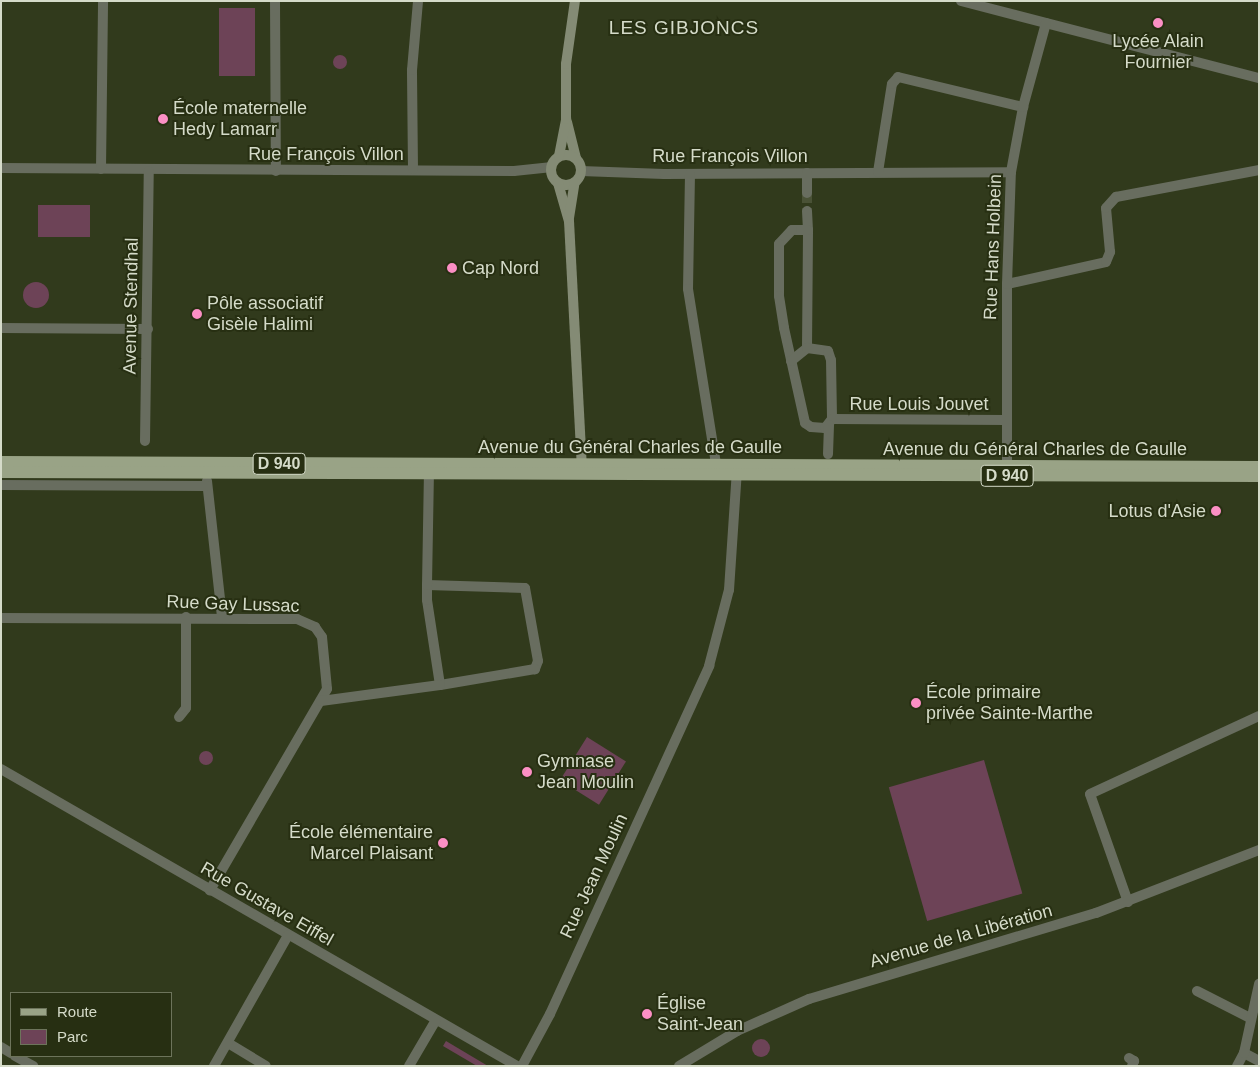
<!DOCTYPE html>
<meta charset="utf-8">
<style>
body{margin:0}
#map{position:relative;width:1260px;height:1067px;overflow:hidden;background:#313a1c;font-family:Helvetica,sans-serif}
div>[style]{position:absolute}
[style*='--x']{left:calc(var(--x)*1px);top:calc(var(--y)*1px);width:calc(var(--w)*1px);rotate:calc(var(--a)*1deg)}
.green>*{inset:0;background:#6d4357;transform-origin:0 0}
.round{border-radius:50%}
.minor-tunnel>*{height:10px;margin-top:-5px;transform-origin:0;background:repeating-linear-gradient(90deg,#4a5236 0 10px,transparent 0 15px)}
.minor>*{height:10px;margin:-5px;padding:0 5px;transform-origin:5px;border-radius:5px;background:#686d5f}
.secondary>*{height:10px;margin:-5px;padding:0 5px;transform-origin:5px;border-radius:5px;background:#848b75}
.secondary>.ring{margin:-5px;padding:0;box-sizing:content-box;background:none;border:10px solid #848b75;border-radius:50%}
.primary>*{height:12px;margin:-6px;padding:0 6px;transform-origin:6px;border-radius:6px;background:#99a386}
.dots>*{width:14px;height:14px;translate:-50% -50%;box-sizing:border-box;border:2px solid #272f12;border-radius:50%}
span{translate:-50% -50%;white-space:nowrap;text-align:center;line-height:1.15;-webkit-text-stroke:4px #272f12;paint-order:stroke}
.shield-label span{padding:1px 4px;background:#272f12;border:1px solid;border-radius:4px;-webkit-text-stroke-width:0}
.shield-label{font-size:16px;color:#d5dbc9;font-weight:700}
.poi-label{font-size:18px;color:#d5dbc9}
.left{translate:0 -50%;text-align:left}
.right{translate:-100% -50%;text-align:right}
.street-label{font-size:18px;color:#d5dbc9}
.neighbourhood-label{font-size:19px;color:#d5dbc9;letter-spacing:1px}
.frame{position:absolute;inset:0;border:2px solid #d5dbc9;pointer-events:none}
.legend{position:absolute;left:10px;top:992px;width:162px;height:65px;box-sizing:border-box;background:#272f12;border:1px solid #6d745b;margin:0;padding:6px 9px;list-style:none;font-size:15px;color:#d5dbc9}
.legend li{display:flex;align-items:center;gap:10px;height:25px}
.legend b{width:25px;border:1px solid #6d745b}
</style>
<div id="map">
<div class="green">
<div style="left:219px;top:8px;width:36px;height:68px"></div>
<div class="round" style="left:333px;top:55px;width:14px;height:14px"></div>
<div style="left:38px;top:205px;width:52px;height:32px"></div>
<div class="round" style="left:23px;top:282px;width:26px;height:26px"></div>
<div style="left:587px;top:737px;width:46px;height:51px;rotate:32deg"></div>
<div class="round" style="left:199px;top:751px;width:14px;height:14px"></div>
<div style="left:984px;top:760px;width:139px;height:99px;rotate:74deg"></div>
<div class="round" style="left:752px;top:1039px;width:18px;height:18px"></div>
<div style="clip-path:polygon(446px 1041px,488px 1066px,477px 1066px,443px 1046px)"></div>
</div>
<div class="minor-tunnel">
<div style="--x:807;--y:193;--w:18;--a:90"></div>
</div>
<div class="minor">
<div style="--x:275;--y:1;--w:170;--a:89.7"></div>
<div style="--x:961;--y:1;--w:308;--a:14.5"></div>
<div style="--x:1;--y:168;--w:513;--a:0.34"></div>
<div style="--x:514;--y:171;--w:36;--a:-6"></div>
<div style="--x:101;--y:169;--w:168;--a:-89.3"></div>
<div style="--x:413;--y:169;--w:99;--a:-90.6"></div>
<div style="--x:412;--y:70;--w:69;--a:-85"></div>
<div style="--x:581;--y:171;--w:83;--a:2.1"></div>
<div style="--x:664;--y:174;--w:347;--a:-0.3"></div>
<div style="--x:878;--y:172;--w:89;--a:-81"></div>
<div style="--x:892;--y:84;--w:9;--a:-49"></div>
<div style="--x:898;--y:77;--w:129;--a:13.5"></div>
<div style="--x:690;--y:174;--w:115;--a:91"></div>
<div style="--x:688;--y:289;--w:184;--a:80.9"></div>
<div style="--x:807;--y:193;--w:20;--a:-90"></div>
<div style="--x:807;--y:211;--w:19;--a:87"></div>
<div style="--x:1007;--y:284;--w:101;--a:-12.5"></div>
<div style="--x:1106;--y:262;--w:11;--a:-68"></div>
<div style="--x:1110;--y:252;--w:44;--a:-95.2"></div>
<div style="--x:1106;--y:208;--w:15;--a:-48"></div>
<div style="--x:1116;--y:197;--w:146;--a:-10.7"></div>
<div style="--x:1;--y:328;--w:147;--a:0.4"></div>
<div style="--x:807;--y:348;--w:118;--a:-89.5"></div>
<div style="--x:808;--y:230;--w:16;--a:180"></div>
<div style="--x:792;--y:230;--w:19;--a:133"></div>
<div style="--x:779;--y:244;--w:52;--a:90"></div>
<div style="--x:779;--y:296;--w:32;--a:81"></div>
<div style="--x:784;--y:328;--w:97;--a:77.5"></div>
<div style="--x:805;--y:423;--w:7;--a:34"></div>
<div style="--x:811;--y:427;--w:14;--a:4"></div>
<div style="--x:825;--y:428;--w:11;--a:-52"></div>
<div style="--x:791;--y:361;--w:21;--a:-39"></div>
<div style="--x:807;--y:348;--w:21;--a:8"></div>
<div style="--x:828;--y:351;--w:9;--a:72"></div>
<div style="--x:831;--y:360;--w:59;--a:89"></div>
<div style="--x:832;--y:419;--w:174;--a:0.3"></div>
<div style="--x:145;--y:441;--w:270;--a:-89.2"></div>
<div style="--x:828;--y:454;--w:29;--a:-88"></div>
<div style="--x:1007;--y:473;--w:189;--a:-90"></div>
<div style="--x:1007;--y:284;--w:112;--a:-88"></div>
<div style="--x:1011;--y:172;--w:66;--a:-79.5"></div>
<div style="--x:1023;--y:107;--w:87;--a:-74.7"></div>
<div style="--x:207;--y:481;--w:137;--a:83.7"></div>
<div style="--x:1;--y:485;--w:206;--a:0.3"></div>
<div style="--x:427;--y:585;--w:98;--a:1.8"></div>
<div style="--x:525;--y:588;--w:74;--a:79.9"></div>
<div style="--x:538;--y:661;--w:9;--a:111"></div>
<div style="--x:535;--y:669;--w:96;--a:170.4"></div>
<div style="--x:440;--y:685;--w:86;--a:-98.7"></div>
<div style="--x:427;--y:600;--w:15;--a:-90"></div>
<div style="--x:427;--y:585;--w:118;--a:-89"></div>
<div style="--x:1;--y:618;--w:296;--a:0.2"></div>
<div style="--x:297;--y:619;--w:20;--a:24"></div>
<div style="--x:315;--y:627;--w:12;--a:55"></div>
<div style="--x:322;--y:637;--w:52;--a:84.5"></div>
<div style="--x:327;--y:689;--w:233;--a:120.2"></div>
<div style="--x:321;--y:701;--w:120;--a:-7.7"></div>
<div style="--x:179;--y:717;--w:11;--a:-52"></div>
<div style="--x:186;--y:708;--w:91;--a:-90"></div>
<div style="--x:1;--y:769;--w:595;--a:29.92"></div>
<div style="--x:1128;--y:902;--w:114;--a:-109.4"></div>
<div style="--x:1090;--y:794;--w:186;--a:-24.8"></div>
<div style="--x:1197;--y:991;--w:59;--a:27"></div>
<div style="--x:228;--y:1043;--w:44;--a:31.2"></div>
<div style="--x:1;--y:1047;--w:12;--a:31"></div>
<div style="--x:1244;--y:1053;--w:17;--a:28"></div>
<div style="--x:15;--y:1056;--w:21;--a:29"></div>
<div style="--x:1129;--y:1058;--w:6;--a:31"></div>
<div style="--x:1134;--y:1061;--w:5;--a:112"></div>
<div style="--x:214;--y:1066;--w:150;--a:-60.5"></div>
<div style="--x:409;--y:1066;--w:53;--a:-59.6"></div>
<div style="--x:522;--y:1066;--w:59;--a:-61.7"></div>
<div style="--x:550;--y:1014;--w:383;--a:-65.4"></div>
<div style="--x:709;--y:666;--w:79;--a:-75.3"></div>
<div style="--x:729;--y:590;--w:121;--a:-86.2"></div>
<div style="--x:679;--y:1066;--w:68;--a:-31.1"></div>
<div style="--x:737;--y:1031;--w:79;--a:-24"></div>
<div style="--x:809;--y:999;--w:300;--a:-16.7"></div>
<div style="--x:1096;--y:913;--w:175;--a:-21.1"></div>
<div style="--x:1237;--y:1066;--w:15;--a:-62"></div>
<div style="--x:1244;--y:1053;--w:71;--a:-77.7"></div>
</div>
<div class="secondary">
<div style="--x:567;--y:122;--w:37;--a:76"></div>
<div class="ring" style="left:551px;top:155px;width:20px;height:20px"></div>
<div style="--x:559;--y:156;--w:38;--a:-79"></div>
<div style="--x:566;--y:119;--w:55;--a:-90"></div>
<div style="--x:566;--y:64;--w:64;--a:-81.9"></div>
<div style="--x:558;--y:183;--w:40;--a:74"></div>
<div style="--x:569;--y:221;--w:250;--a:87"></div>
<div style="--x:569;--y:218;--w:36;--a:-81"></div>
</div>
<div class="primary">
<div style="--x:1;--y:462;--w:1258;--a:0.23"></div>
<div style="--x:1;--y:472;--w:1258;--a:0.18"></div>
</div>
<div class="dots">
<div style="left:1158px;top:23px;background:#fb8fc4"></div>
<div style="left:163px;top:119px;background:#fb8fc4"></div>
<div style="left:452px;top:268px;background:#fb8fc4"></div>
<div style="left:197px;top:314px;background:#fb8fc4"></div>
<div style="left:1216px;top:511px;background:#fb8fc4"></div>
<div style="left:916px;top:703px;background:#fb8fc4"></div>
<div style="left:527px;top:772px;background:#fb8fc4"></div>
<div style="left:443px;top:843px;background:#fb8fc4"></div>
<div style="left:647px;top:1014px;background:#fb8fc4"></div>
</div>
<div class="shield-label">
<span style="left:279px;top:464px">D 940</span>
<span style="left:1007px;top:476px">D 940</span>
</div>
<div class="poi-label">
<span style="left:1158px;top:52px">Lycée Alain<br>Fournier</span>
<span class="left" style="left:173px;top:119px">École maternelle<br>Hedy Lamarr</span>
<span class="left" style="left:462px;top:268px">Cap Nord</span>
<span class="left" style="left:207px;top:314px">Pôle associatif<br>Gisèle Halimi</span>
<span class="right" style="left:1206px;top:511px">Lotus d'Asie</span>
<span class="left" style="left:926px;top:703px">École primaire<br>privée Sainte-Marthe</span>
<span class="left" style="left:537px;top:772px">Gymnase<br>Jean Moulin</span>
<span class="right" style="left:433px;top:843px">École élémentaire<br>Marcel Plaisant</span>
<span class="left" style="left:657px;top:1014px">Église<br>Saint-Jean</span>
</div>
<div class="street-label">
<span style="left:326px;top:154px">Rue François Villon</span>
<span style="left:730px;top:156px">Rue François Villon</span>
<span style="left:993px;top:247px;rotate:-88deg">Rue Hans Holbein</span>
<span style="left:131px;top:306px;rotate:-89deg">Avenue Stendhal</span>
<span style="left:919px;top:404px">Rue Louis Jouvet</span>
<span style="left:630px;top:447px">Avenue du Général Charles de Gaulle</span>
<span style="left:1035px;top:449px">Avenue du Général Charles de Gaulle</span>
<span style="left:233px;top:604px;rotate:2deg">Rue Gay Lussac</span>
<span style="left:594px;top:876px;rotate:-65deg">Rue Jean Moulin</span>
<span style="left:267px;top:904px;rotate:30deg">Rue Gustave Eiffel</span>
<span style="left:961px;top:936px;rotate:-16deg">Avenue de la Libération</span>
</div>
<div class="neighbourhood-label">
<span style="left:684px;top:28px">LES GIBJONCS</span>
</div>
<div class="frame"></div>
<ul class="legend">
<li><b style="height:6px;background:#99a386"></b>Route</li>
<li><b style="height:14px;background:#6d4357"></b>Parc</li>
</ul>
</div>
